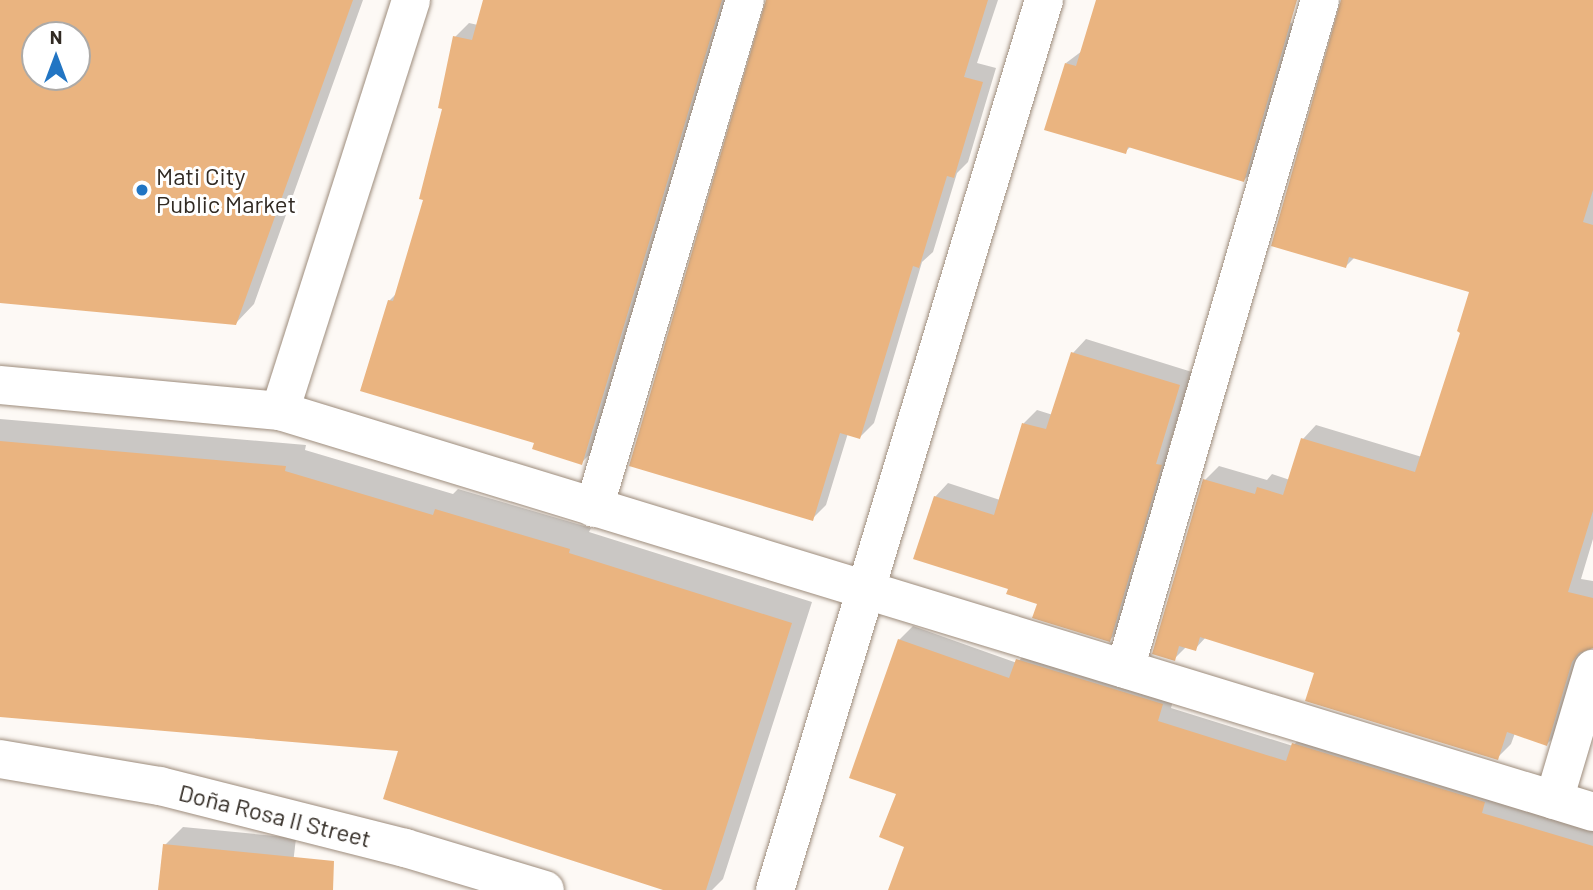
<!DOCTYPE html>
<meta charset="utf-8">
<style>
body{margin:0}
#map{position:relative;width:1593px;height:890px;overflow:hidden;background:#fdf9f5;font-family:Barlow,sans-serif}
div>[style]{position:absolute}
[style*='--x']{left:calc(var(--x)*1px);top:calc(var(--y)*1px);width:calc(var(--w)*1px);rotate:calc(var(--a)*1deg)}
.shadow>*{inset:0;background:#0003}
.building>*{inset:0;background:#eab480}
.roads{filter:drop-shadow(0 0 2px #9d8c7c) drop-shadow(0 0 2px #9d8c7c)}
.minor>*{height:38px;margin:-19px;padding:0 19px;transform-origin:19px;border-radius:19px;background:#fff}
.major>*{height:38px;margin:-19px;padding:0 19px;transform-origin:19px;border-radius:19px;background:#fff}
.dots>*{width:19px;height:19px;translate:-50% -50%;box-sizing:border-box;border:4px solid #fff;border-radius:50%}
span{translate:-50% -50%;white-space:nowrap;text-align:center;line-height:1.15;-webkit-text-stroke:6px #fff;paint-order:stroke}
.poi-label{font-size:24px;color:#312a23}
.left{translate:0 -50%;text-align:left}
.street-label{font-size:24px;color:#312a23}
.north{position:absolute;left:21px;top:21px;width:70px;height:70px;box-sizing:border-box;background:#fff;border:2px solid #adaaa7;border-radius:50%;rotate:0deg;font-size:19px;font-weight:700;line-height:28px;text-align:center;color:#312a23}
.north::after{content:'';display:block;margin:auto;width:24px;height:32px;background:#2275c3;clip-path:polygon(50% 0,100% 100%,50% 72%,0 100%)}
</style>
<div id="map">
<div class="shadow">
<div style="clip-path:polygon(evenodd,0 0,363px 0,254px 304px,236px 323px,0 301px,0 0,35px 35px,77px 35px,77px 77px,35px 77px,35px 35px)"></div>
<div style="clip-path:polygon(485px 0,731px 0,595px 449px,581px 463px,536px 442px,389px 301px,397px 293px,425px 198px,444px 108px,455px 37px,469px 23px,478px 25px)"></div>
<div style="clip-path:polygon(768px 0,998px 0,977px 63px,996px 68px,968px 162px,957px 173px,933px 252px,922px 262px,874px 423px,860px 437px,848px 433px,826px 505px,812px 519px)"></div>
<div style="clip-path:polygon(1098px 0,1214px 0,1298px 25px,1257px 167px,1244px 180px,1131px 146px,1125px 152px,1066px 63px,1082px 51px)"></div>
<div style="clip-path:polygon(1346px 0,1593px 0,1593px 539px,1581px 579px,1593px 581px,1593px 646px,1585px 647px,1560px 731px,1547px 744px,1515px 733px,1511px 744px,1497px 758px,1316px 671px,1206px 637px,1195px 649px,1187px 646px,1174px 659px,1205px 480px,1219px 466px,1267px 480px,1272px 474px,1290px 480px,1303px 439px,1316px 425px,1422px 457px,1463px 332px,1472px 291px,1355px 257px,1346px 266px)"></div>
<div style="clip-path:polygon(1086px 339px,1192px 372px,1168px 451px,1174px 452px,1123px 626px,1110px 640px,1010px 587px,935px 497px,948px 483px,1000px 500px,1024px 423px,1037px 410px,1053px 415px,1073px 353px)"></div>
<div style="clip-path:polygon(0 419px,306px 445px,305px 450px,453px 494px,458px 489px,591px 528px,589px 532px,812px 602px,723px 879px,712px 890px,669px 890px,400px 749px,0 715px)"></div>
<div style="clip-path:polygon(913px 626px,1017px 663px,1032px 646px,1176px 690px,1171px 708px,1293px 746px,1307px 730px,1593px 817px,1593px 890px,890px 890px,906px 846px,898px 793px,899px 640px)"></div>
<div style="clip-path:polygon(183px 827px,296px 838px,290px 890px,160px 890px,165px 845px)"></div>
</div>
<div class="building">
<div style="clip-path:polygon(evenodd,0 0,353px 0,236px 325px,0 303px,0 0,35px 35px,77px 35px,77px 77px,35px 77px,35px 35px)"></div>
<div style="clip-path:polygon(483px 0,722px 0,582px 465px,532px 449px,534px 443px,360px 391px,388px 300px,393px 301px,423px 200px,419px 199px,442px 109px,438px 108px,453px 36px,472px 40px)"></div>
<div style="clip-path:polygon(766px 0,988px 0,964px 77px,983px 82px,954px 178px,947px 176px,919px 268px,913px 266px,860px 439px,840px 433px,813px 521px,629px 466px)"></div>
<div style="clip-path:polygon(1096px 0,1297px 0,1244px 182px,1128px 147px,1126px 154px,1044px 130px,1065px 63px,1076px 66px)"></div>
<div style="clip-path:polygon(1341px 0,1593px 0,1593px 190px,1583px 222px,1593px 225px,1593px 511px,1568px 592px,1593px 598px,1593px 648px,1579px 653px,1572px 662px,1547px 746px,1507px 732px,1498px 760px,1305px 701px,1314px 673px,1200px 637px,1196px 651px,1179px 646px,1175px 661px,1152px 654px,1203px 479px,1255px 494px,1257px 487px,1283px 495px,1301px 438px,1415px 472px,1460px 333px,1457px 331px,1469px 292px,1349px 257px,1346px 268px,1271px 246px)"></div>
<div style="clip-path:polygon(1071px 352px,1180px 385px,1156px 464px,1162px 465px,1110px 642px,1032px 618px,1037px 604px,1006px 594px,1008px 589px,913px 559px,934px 496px,994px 515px,1022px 423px,1046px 429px)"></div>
<div style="clip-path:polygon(0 441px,286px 466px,285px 471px,433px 515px,435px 509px,570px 549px,569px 553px,792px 623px,706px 890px,663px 890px,383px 799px,398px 751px,0 717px)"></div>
<div style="clip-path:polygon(898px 639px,1009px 678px,1016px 659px,1163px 704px,1158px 721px,1286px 761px,1292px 743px,1485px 802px,1482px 813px,1593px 846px,1593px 890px,888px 890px,904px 847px,879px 837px,896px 794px,849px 778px)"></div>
<div style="clip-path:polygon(163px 844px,334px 861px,333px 890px,158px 890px)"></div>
</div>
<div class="roads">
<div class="minor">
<div style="--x:0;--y:385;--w:281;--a:5.3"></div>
<div style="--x:280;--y:411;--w:1373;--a:16.98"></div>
<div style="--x:280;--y:411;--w:431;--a:-72.3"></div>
<div style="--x:594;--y:508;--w:530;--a:-73.45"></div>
<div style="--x:1125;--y:669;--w:697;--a:-73.75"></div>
<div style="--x:1554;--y:800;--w:137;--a:-73.4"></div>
<div style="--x:775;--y:890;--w:930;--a:-73.18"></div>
</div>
<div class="major">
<div style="--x:0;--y:759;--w:162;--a:9.6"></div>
<div style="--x:160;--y:786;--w:253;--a:14.2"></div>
<div style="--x:405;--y:848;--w:146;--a:16.7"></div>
</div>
</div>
<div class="dots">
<div style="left:142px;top:190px;background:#2275c3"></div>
</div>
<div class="poi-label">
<span class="left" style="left:156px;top:190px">Mati City<br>Public Market</span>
</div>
<div class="street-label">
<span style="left:275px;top:815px;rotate:14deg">Doña Rosa II Street</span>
</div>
<div class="north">N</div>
</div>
